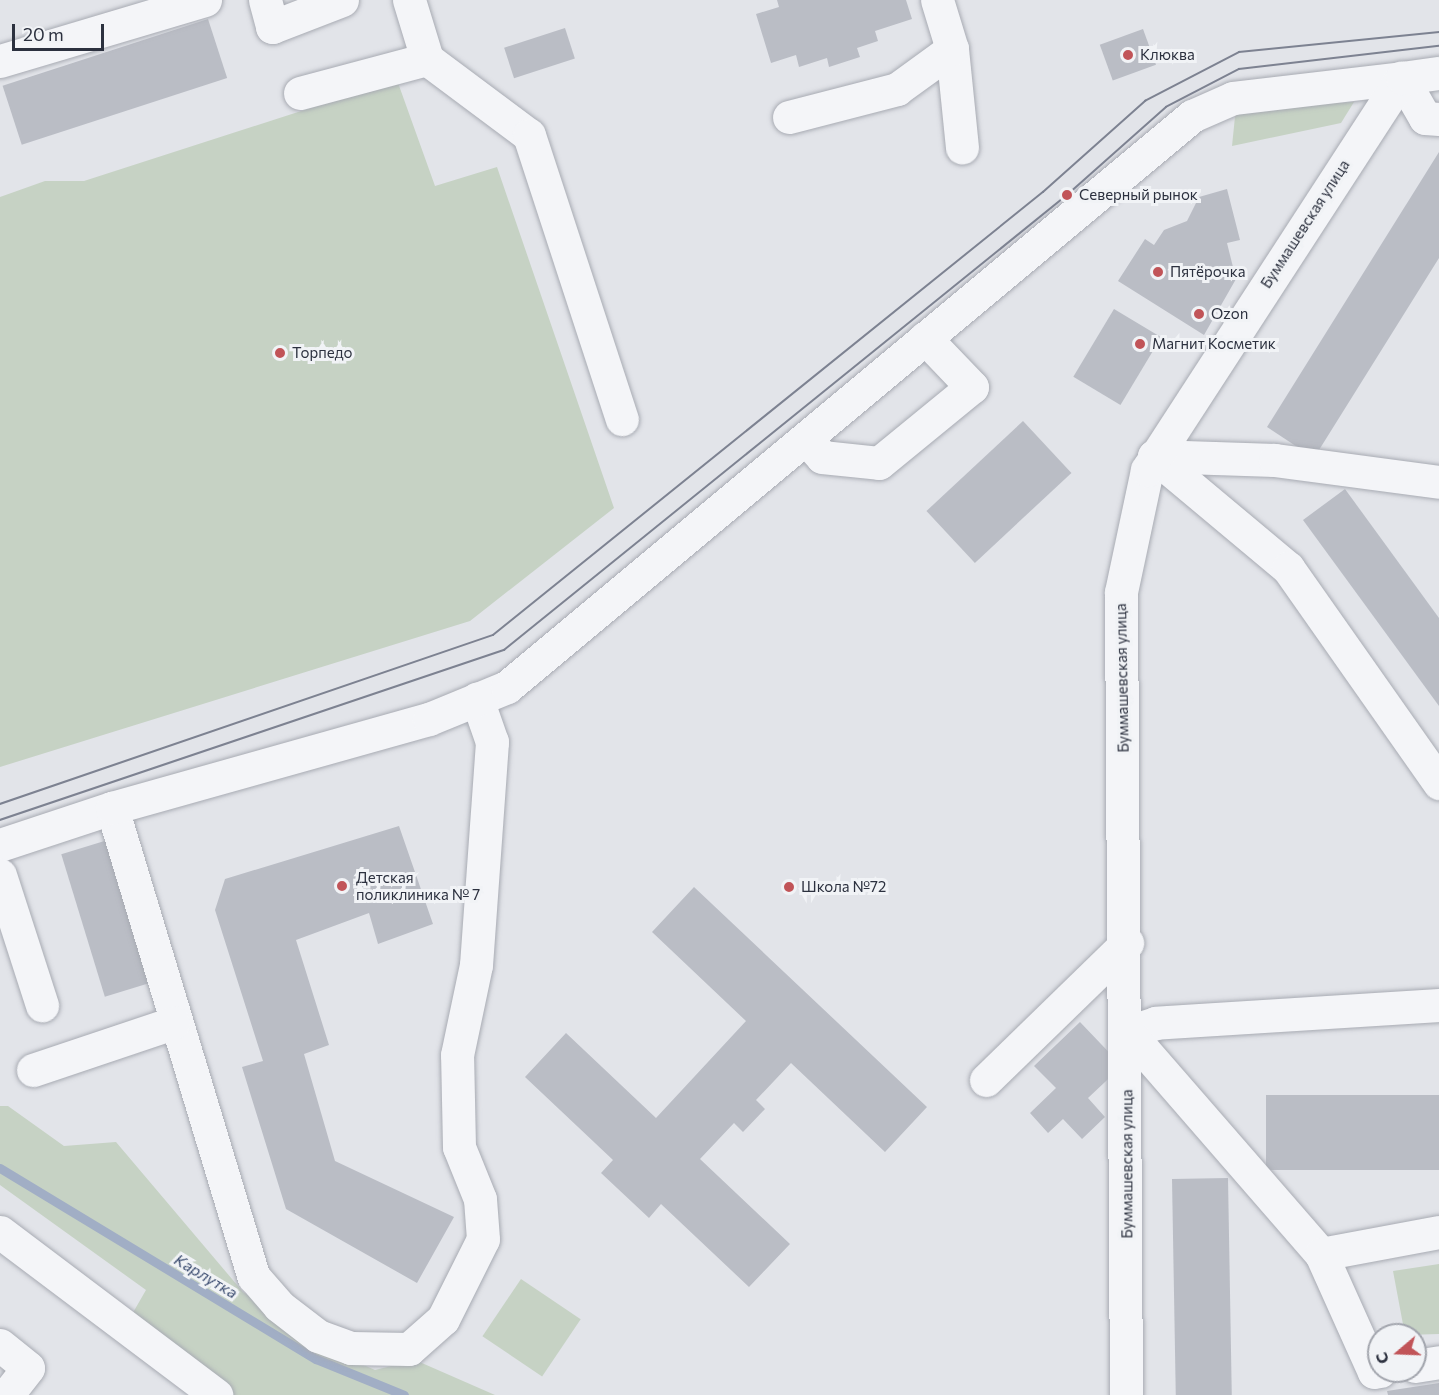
<!DOCTYPE html>
<meta charset="utf-8">
<style>
body{margin:0}
#map{position:relative;width:1439px;height:1395px;overflow:hidden;background:#e2e4e9;font-family:Commissioner,sans-serif}
div>[style]{position:absolute}
[style*='--x']{left:calc(var(--x)*1px);top:calc(var(--y)*1px);width:calc(var(--w)*1px);rotate:calc(var(--a)*1deg)}
.green>*{inset:0;background:#c6d2c4;transform-origin:0 0}
.stream>*{height:9px;margin:-4.5px;padding:0 4.5px;transform-origin:4.5px;border-radius:4.5px;background:#a1aec5}
.building>*{inset:0;background:#babdc5;transform-origin:0 0}
.roads{filter:drop-shadow(0 0 2px #a8abb3) drop-shadow(0 0 2px #a8abb3)}
.minor>*{height:33px;margin:-16.5px;padding:0 16.5px;transform-origin:16.5px;border-radius:16.5px;background:#f4f5f8}
.tram>*{height:1.5px;margin:-0.75px;padding:0 0.75px;transform-origin:0.75px;border-radius:0.75px;background:#7d8291}
.dots>*{width:16px;height:16px;translate:-50% -50%;box-sizing:border-box;border:3px solid #f1f3f6;border-radius:50%}
span{translate:-50% -50%;white-space:nowrap;text-align:center;line-height:1.15;-webkit-text-stroke:6px #f1f3f6;paint-order:stroke}
.poi-label{font-size:15px;color:#2c313f}
.left{translate:0 -50%;text-align:left}
.street-label{font-size:15px;color:#2c313f}
.water-label{font-size:16px;color:#3a4b6f;font-style:italic}
.north{position:absolute;left:1367px;top:1323px;width:60px;height:60px;box-sizing:border-box;background:#f1f3f6;border:2px solid #a2a5ad;border-radius:50%;rotate:251deg;font-size:16px;font-weight:700;line-height:24px;text-align:center;color:#2c313f}
.north::after{content:'';display:block;margin:auto;width:21px;height:27px;background:#c15458;clip-path:polygon(50% 0,100% 100%,50% 72%,0 100%)}
.scale{position:absolute;left:12px;top:24px;width:92px;height:27px;box-sizing:border-box;border:3px solid #2c313f;border-top:0;padding-left:8px;font-size:18px;line-height:21px;white-space:nowrap;color:#2c313f;-webkit-text-stroke:4px #f1f3f6;paint-order:stroke}
</style>
<div id="map">
<div class="green">
<div style="clip-path:polygon(397px 80px,435px 186px,497px 167px,614px 508px,470px 621px,0 767px,0 197px,45px 181px,84px 181px)"></div>
<div style="clip-path:polygon(1354px 102px,1341px 123px,1232px 146px,1236px 107px)"></div>
<div style="clip-path:polygon(0 1106px,8px 1106px,64px 1146px,116px 1142px,243px 1292px,339px 1354px,375px 1370px,415px 1360px,495px 1395px,225px 1395px,127px 1323px,146px 1290px,0 1185px)"></div>
<div style="clip-path:polygon(1439px 1264px,1439px 1334px,1405px 1335px,1393px 1271px)"></div>
<div style="left:521px;top:1279px;width:72px;height:69px;rotate:34deg"></div>
</div>
<div class="stream">
<div style="--x:0;--y:1168;--w:369;--a:31.2"></div>
<div style="--x:316;--y:1359;--w:95;--a:22.2"></div>
</div>
<div class="building">
<div style="clip-path:polygon(777px 0,906px 0,912px 19px,875px 31px,878px 41px,857px 48px,860px 57px,829px 67px,827px 58px,799px 67px,796px 55px,771px 63px,756px 14px,779px 7px)"></div>
<div style="left:208px;top:19px;width:62px;height:216px;rotate:72deg"></div>
<div style="left:565px;top:28px;width:32px;height:64px;rotate:72deg"></div>
<div style="left:1143px;top:29px;width:38px;height:46px;rotate:70deg"></div>
<div style="clip-path:polygon(1439px 152px,1439px 258px,1314px 458px,1267px 427px)"></div>
<div style="clip-path:polygon(1227px 189px,1240px 240px,1227px 243px,1236px 279px,1204px 335px,1118px 281px,1145px 239px,1154px 245px,1164px 230px,1187px 221px,1199px 197px)"></div>
<div style="left:1114px;top:309px;width:55px;height:79px;rotate:31deg"></div>
<div style="left:1023px;top:421px;width:71px;height:132px;rotate:47deg"></div>
<div style="clip-path:polygon(1345px 489px,1439px 618px,1439px 706px,1303px 520px)"></div>
<div style="clip-path:polygon(399px 826px,433px 924px,378px 944px,369px 913px,296px 940px,329px 1045px,304px 1054px,335px 1161px,454px 1217px,417px 1283px,286px 1209px,242px 1067px,263px 1061px,215px 910px,225px 879px)"></div>
<div style="left:111px;top:839px;width:149px;height:52px;rotate:73deg"></div>
<div style="clip-path:polygon(694px 887px,927px 1107px,885px 1152px,791px 1063px,756px 1100px,765px 1109px,743px 1132px,734px 1123px,700px 1159px,790px 1244px,749px 1287px,661px 1204px,649px 1218px,601px 1173px,613px 1160px,525px 1077px,566px 1033px,656px 1118px,746px 1021px,652px 932px)"></div>
<div style="clip-path:polygon(1080px 1022px,1122px 1066px,1088px 1098px,1105px 1117px,1082px 1139px,1063px 1119px,1048px 1133px,1030px 1113px,1056px 1088px,1034px 1066px)"></div>
<div style="left:1439px;top:1095px;width:75px;height:173px;rotate:90deg"></div>
<div style="left:1228px;top:1178px;width:217px;height:56px;rotate:89deg"></div>
<div style="clip-path:polygon(1439px 1383px,1439px 1395px,1388px 1395px,1387px 1391px)"></div>
</div>
<div class="roads">
<div class="minor">
<div style="--x:265;--y:0;--w:28;--a:75"></div>
<div style="--x:272;--y:27;--w:75;--a:-21.1"></div>
<div style="--x:409;--y:0;--w:62;--a:73"></div>
<div style="--x:427;--y:59;--w:127;--a:36.7"></div>
<div style="--x:529;--y:135;--w:299;--a:71.9"></div>
<div style="--x:952;--y:49;--w:99;--a:84.2"></div>
<div style="--x:0;--y:61;--w:214;--a:-16.6"></div>
<div style="--x:300;--y:93;--w:131;--a:-15"></div>
<div style="--x:789;--y:117;--w:112;--a:-14.5"></div>
<div style="--x:897;--y:89;--w:68;--a:-36"></div>
<div style="--x:952;--y:49;--w:51;--a:-107"></div>
<div style="--x:806;--y:439;--w:24;--a:48"></div>
<div style="--x:822;--y:457;--w:57;--a:6"></div>
<div style="--x:879;--y:463;--w:120;--a:-39.3"></div>
<div style="--x:972;--y:387;--w:68;--a:-133.8"></div>
<div style="--x:1154;--y:456;--w:175;--a:39.9"></div>
<div style="--x:1288;--y:568;--w:263;--a:54.9"></div>
<div style="--x:1154;--y:456;--w:121;--a:1.9"></div>
<div style="--x:1275;--y:460;--w:165;--a:7.6"></div>
<div style="--x:112;--y:808;--w:490;--a:73.2"></div>
<div style="--x:254;--y:1277;--w:38;--a:49"></div>
<div style="--x:279;--y:1306;--w:49;--a:37.6"></div>
<div style="--x:318;--y:1336;--w:35;--a:20"></div>
<div style="--x:351;--y:1348;--w:58;--a:1"></div>
<div style="--x:409;--y:1349;--w:45;--a:-41.4"></div>
<div style="--x:443;--y:1319;--w:89;--a:-63.4"></div>
<div style="--x:483;--y:1239;--w:40;--a:-94.3"></div>
<div style="--x:480;--y:1199;--w:56;--a:-112"></div>
<div style="--x:459;--y:1147;--w:92;--a:-91.2"></div>
<div style="--x:457;--y:1055;--w:92;--a:-78.1"></div>
<div style="--x:476;--y:965;--w:224;--a:-85.9"></div>
<div style="--x:492;--y:742;--w:46;--a:-109.2"></div>
<div style="--x:0;--y:845;--w:118;--a:-18.3"></div>
<div style="--x:112;--y:808;--w:329;--a:-15.7"></div>
<div style="--x:429;--y:719;--w:84;--a:-22.3"></div>
<div style="--x:507;--y:687;--w:892;--a:-39.81"></div>
<div style="--x:1192;--y:116;--w:45;--a:-23.7"></div>
<div style="--x:1233;--y:98;--w:170;--a:-6.7"></div>
<div style="--x:1402;--y:78;--w:46;--a:60.1"></div>
<div style="--x:1425;--y:118;--w:14;--a:4"></div>
<div style="--x:0;--y:875;--w:137;--a:72.1"></div>
<div style="--x:1439;--y:1005;--w:284;--a:176.4"></div>
<div style="--x:1156;--y:1023;--w:29;--a:162"></div>
<div style="--x:1128;--y:1032;--w:294;--a:49"></div>
<div style="--x:1321;--y:1254;--w:120;--a:-10.6"></div>
<div style="--x:33;--y:1070;--w:148;--a:-18.6"></div>
<div style="--x:986;--y:1080;--w:197;--a:-44.2"></div>
<div style="--x:0;--y:1232;--w:271;--a:37"></div>
<div style="--x:1321;--y:1254;--w:129;--a:65.8"></div>
<div style="--x:1374;--y:1372;--w:6;--a:-9"></div>
<div style="--x:0;--y:1345;--w:36;--a:39"></div>
<div style="--x:28;--y:1368;--w:34;--a:128"></div>
<div style="--x:1415;--y:1366;--w:24;--a:-9"></div>
<div style="--x:1126;--y:1395;--w:803;--a:-90.36"></div>
<div style="--x:1121;--y:592;--w:125;--a:-78"></div>
<div style="--x:1147;--y:470;--w:468;--a:-57"></div>
<div style="--x:1402;--y:78;--w:37;--a:-8"></div>
</div>
</div>
<div class="tram">
<div style="--x:0;--y:804;--w:521;--a:-18.92"></div>
<div style="--x:493;--y:635;--w:706;--a:-38.85"></div>
<div style="--x:1043;--y:192;--w:137;--a:-41.7"></div>
<div style="--x:1145;--y:101;--w:106;--a:-27.5"></div>
<div style="--x:1239;--y:52;--w:201;--a:-5.7"></div>
<div style="--x:0;--y:820;--w:532;--a:-18.64"></div>
<div style="--x:504;--y:650;--w:724;--a:-38.94"></div>
<div style="--x:1067;--y:195;--w:132;--a:-41.6"></div>
<div style="--x:1166;--y:107;--w:82;--a:-27.5"></div>
<div style="--x:1239;--y:69;--w:201;--a:-6.6"></div>
</div>
<div class="dots">
<div style="left:1128px;top:55px;background:#c15458"></div>
<div style="left:1067px;top:195px;background:#c15458"></div>
<div style="left:1158px;top:272px;background:#c15458"></div>
<div style="left:1199px;top:314px;background:#c15458"></div>
<div style="left:1140px;top:344px;background:#c15458"></div>
<div style="left:280px;top:353px;background:#c15458"></div>
<div style="left:342px;top:886px;background:#c15458"></div>
<div style="left:789px;top:887px;background:#c15458"></div>
</div>
<div class="poi-label">
<span class="left" style="left:1140px;top:55px">Клюква</span>
<span class="left" style="left:1079px;top:195px">Северный рынок</span>
<span class="left" style="left:1170px;top:272px">Пятёрочка</span>
<span class="left" style="left:1211px;top:314px">Ozon</span>
<span class="left" style="left:1152px;top:344px">Магнит Косметик</span>
<span class="left" style="left:292px;top:353px">Торпедо</span>
<span class="left" style="left:356px;top:886px">Детская<br>поликлиника № 7</span>
<span class="left" style="left:801px;top:887px">Школа №72</span>
</div>
<div class="street-label">
<span style="left:1305px;top:224px;rotate:-57deg">Буммашевская улица</span>
<span style="left:1122px;top:678px;rotate:-91deg">Буммашевская улица</span>
<span style="left:1127px;top:1164px;rotate:-90deg">Буммашевская улица</span>
</div>
<div class="water-label">
<span style="left:206px;top:1276px;rotate:31deg">Карлутка</span>
</div>
<div class="north">С</div>
<div class="scale">20 m</div>
</div>
